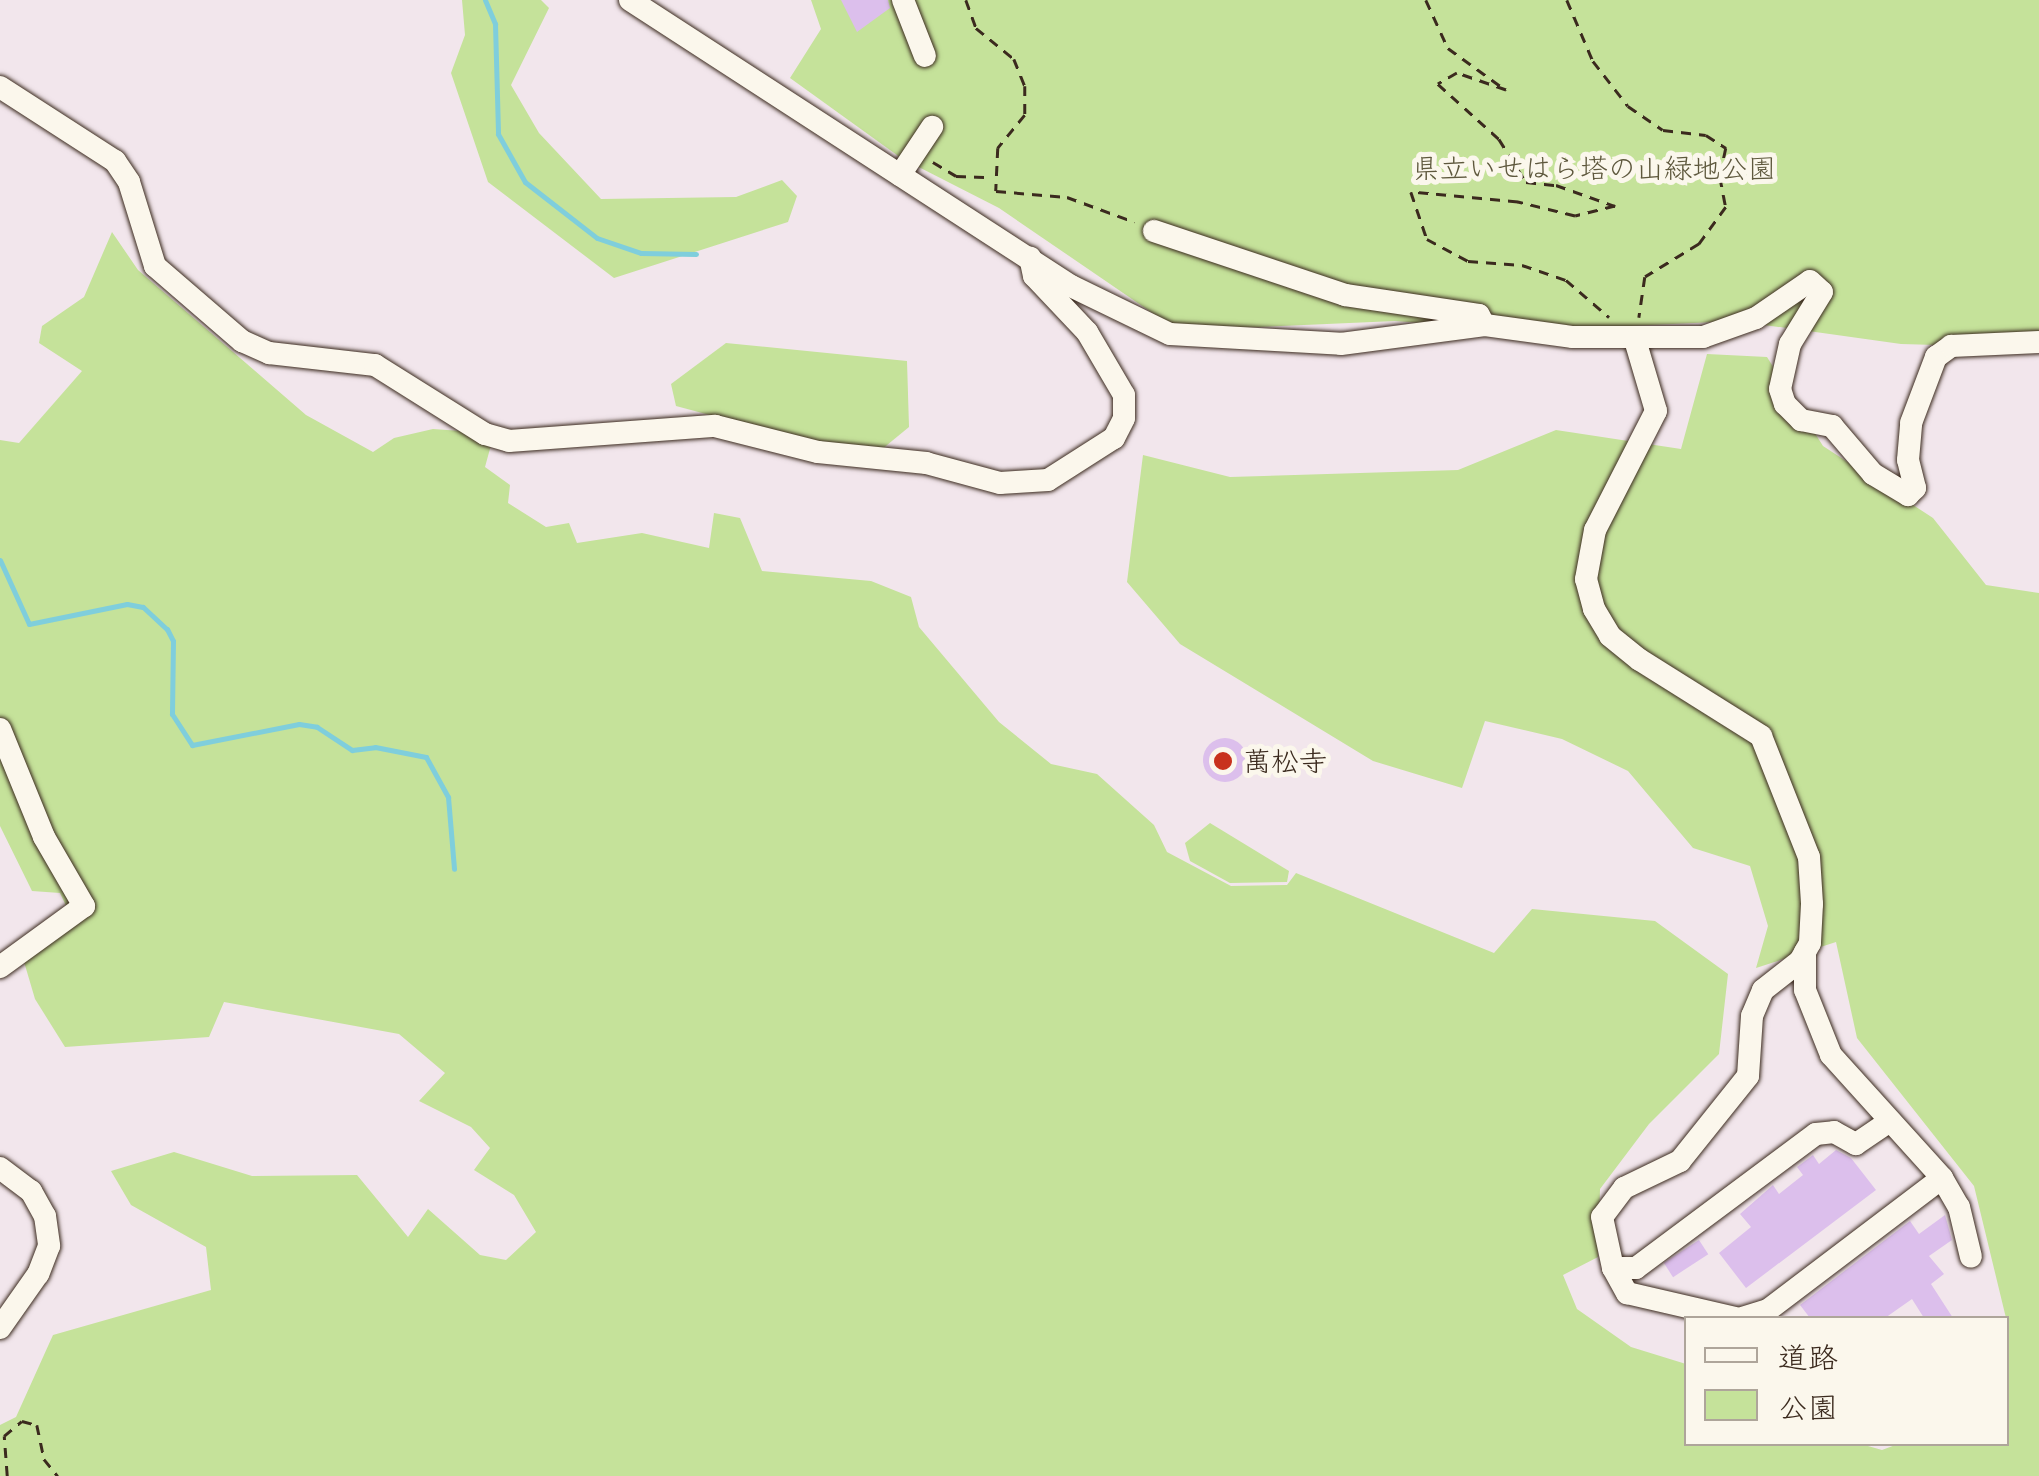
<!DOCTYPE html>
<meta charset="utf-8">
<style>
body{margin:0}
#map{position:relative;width:2039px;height:1476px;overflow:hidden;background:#f2e6ec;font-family:"Shantell Sans","Klee One",sans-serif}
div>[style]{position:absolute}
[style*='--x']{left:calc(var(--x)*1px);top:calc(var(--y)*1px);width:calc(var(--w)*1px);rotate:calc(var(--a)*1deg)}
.green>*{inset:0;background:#c5e29a}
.stream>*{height:5px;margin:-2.5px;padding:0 2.5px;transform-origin:2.5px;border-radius:2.5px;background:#7fcedc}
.building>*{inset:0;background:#dcbfec;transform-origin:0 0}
.round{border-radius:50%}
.path>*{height:2.5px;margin-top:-1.25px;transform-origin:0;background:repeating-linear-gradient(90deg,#3b2a1e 0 10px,transparent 0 18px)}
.roads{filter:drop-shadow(0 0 2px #3b2a1e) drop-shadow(0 0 2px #3b2a1e)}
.minor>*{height:22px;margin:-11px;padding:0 11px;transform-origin:11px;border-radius:11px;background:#fbf7ec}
.dots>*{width:28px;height:28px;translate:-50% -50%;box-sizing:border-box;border:5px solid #fbf7ec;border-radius:50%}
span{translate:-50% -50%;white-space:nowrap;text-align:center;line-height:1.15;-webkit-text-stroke:10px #fbf7ec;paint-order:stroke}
.park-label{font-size:28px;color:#5e583d}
.poi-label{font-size:28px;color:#3b2a1e}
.left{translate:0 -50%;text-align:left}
.legend{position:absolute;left:1684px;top:1316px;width:325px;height:130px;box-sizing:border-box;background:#fbf7ec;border:2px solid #aea59a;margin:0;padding:12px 18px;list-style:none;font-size:30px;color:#3b2a1e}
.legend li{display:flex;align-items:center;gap:20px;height:50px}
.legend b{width:50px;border:2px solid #aea59a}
</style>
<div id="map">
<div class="green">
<div style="clip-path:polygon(462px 0,541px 0,549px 8px,511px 85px,539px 133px,601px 199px,736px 197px,782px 180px,797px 196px,788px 222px,614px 278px,488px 182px,451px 73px,465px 35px)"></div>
<div style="clip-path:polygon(811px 0,2039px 0,2039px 348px,1901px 344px,1736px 321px,1525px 331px,1395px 321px,1237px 328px,1167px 323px,999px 208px,901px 158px,790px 78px,821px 29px)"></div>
<div style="clip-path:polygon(112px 232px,138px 270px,306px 415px,373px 452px,394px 438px,433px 429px,461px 431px,491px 445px,485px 467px,510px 485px,508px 503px,546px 527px,569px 523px,577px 543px,642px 533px,709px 548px,714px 513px,740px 518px,762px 571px,871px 581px,911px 597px,919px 627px,999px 722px,1051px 764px,1097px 774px,1154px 825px,1167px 852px,1231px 886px,1287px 885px,1296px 873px,1494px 953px,1532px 909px,1655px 921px,1728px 974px,1719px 1054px,1649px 1124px,1600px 1189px,1598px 1257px,1563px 1275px,1577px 1309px,1631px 1347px,1686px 1364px,1686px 1444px,1861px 1444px,1882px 1450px,1898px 1444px,2006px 1444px,2006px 1318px,1974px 1186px,1857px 1038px,1836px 942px,1756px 968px,1768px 926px,1750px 866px,1693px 848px,1628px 771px,1562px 739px,1485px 721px,1462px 788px,1373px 761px,1180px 644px,1127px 582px,1143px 455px,1230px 477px,1458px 470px,1556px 430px,1681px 449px,1707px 354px,1767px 357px,1823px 446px,1933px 518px,1986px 585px,2039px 593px,2039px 1476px,0 1476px,0 1425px,16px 1417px,53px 1335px,211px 1290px,206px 1247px,131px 1205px,111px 1171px,174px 1152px,252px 1176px,357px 1175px,408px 1237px,428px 1209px,480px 1255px,506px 1260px,536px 1232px,514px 1195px,474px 1170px,490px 1148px,471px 1127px,419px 1101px,445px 1073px,399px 1034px,224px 1002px,209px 1037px,65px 1047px,35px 999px,22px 955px,71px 916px,60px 893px,32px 891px,0 826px,0 440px,19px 443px,82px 371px,39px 343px,42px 326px,84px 297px)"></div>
<div style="clip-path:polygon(726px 343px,907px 361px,909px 427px,881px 450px,829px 447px,676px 406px,671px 384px)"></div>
<div style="clip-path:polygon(1210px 823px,1289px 871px,1287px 882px,1230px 883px,1190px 861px,1185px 843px)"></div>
</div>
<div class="stream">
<div style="--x:485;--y:0;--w:26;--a:67"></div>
<div style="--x:495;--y:24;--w:110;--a:88.4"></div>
<div style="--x:498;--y:134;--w:55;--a:60.6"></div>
<div style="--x:525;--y:182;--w:91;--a:37.9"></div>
<div style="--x:597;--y:238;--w:46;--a:18.8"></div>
<div style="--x:641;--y:253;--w:55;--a:1"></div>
<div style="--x:0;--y:560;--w:70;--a:65.6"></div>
<div style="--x:29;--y:624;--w:100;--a:-11.5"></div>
<div style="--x:127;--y:604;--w:16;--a:11"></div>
<div style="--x:143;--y:607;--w:33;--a:43"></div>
<div style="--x:167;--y:629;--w:13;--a:63"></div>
<div style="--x:173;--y:641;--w:73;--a:90.8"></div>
<div style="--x:172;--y:714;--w:37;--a:57"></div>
<div style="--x:192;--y:745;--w:109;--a:-11.1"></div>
<div style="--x:299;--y:724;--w:18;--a:9"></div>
<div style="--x:317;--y:727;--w:42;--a:33.3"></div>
<div style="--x:352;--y:750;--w:23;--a:-7"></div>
<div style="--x:375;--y:747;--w:52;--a:11.1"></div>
<div style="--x:426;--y:757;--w:46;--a:61.2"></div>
<div style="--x:448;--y:797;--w:72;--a:85.2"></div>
</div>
<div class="building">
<div style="clip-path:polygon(841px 0,888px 0,890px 8px,857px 32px)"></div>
<div class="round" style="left:1203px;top:738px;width:44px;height:44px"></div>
<div style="clip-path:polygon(1836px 1150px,1851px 1158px,1876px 1190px,1746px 1288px,1719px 1253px,1751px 1227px,1740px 1214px,1773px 1185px,1779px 1194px,1803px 1175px,1797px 1167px,1813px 1155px,1819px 1164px)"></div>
<div style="clip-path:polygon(1945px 1215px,1952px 1240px,1929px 1256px,1944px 1274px,1931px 1284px,1953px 1318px,1924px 1318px,1912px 1299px,1885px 1318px,1810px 1318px,1800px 1305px,1910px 1221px,1919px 1234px)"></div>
<div style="left:1699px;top:1240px;width:17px;height:42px;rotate:57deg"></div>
</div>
<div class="path">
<div style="--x:966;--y:0;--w:30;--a:70"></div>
<div style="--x:976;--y:28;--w:49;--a:39.2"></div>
<div style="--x:1014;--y:59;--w:29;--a:68"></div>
<div style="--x:1025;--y:86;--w:29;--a:90"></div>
<div style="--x:1025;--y:115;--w:43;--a:129.3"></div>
<div style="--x:998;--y:148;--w:43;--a:92.7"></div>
<div style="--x:996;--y:191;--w:71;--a:4.8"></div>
<div style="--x:1067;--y:197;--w:72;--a:20.2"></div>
<div style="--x:1426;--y:0;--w:53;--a:65.4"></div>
<div style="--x:1448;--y:48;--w:72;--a:35.9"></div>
<div style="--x:1506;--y:90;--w:52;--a:-160.9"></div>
<div style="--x:1457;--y:73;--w:22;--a:150"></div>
<div style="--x:1438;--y:84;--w:82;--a:42"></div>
<div style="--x:1499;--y:139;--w:51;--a:57.9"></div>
<div style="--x:1526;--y:182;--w:30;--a:6"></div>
<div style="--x:1556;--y:185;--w:63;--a:19.6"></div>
<div style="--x:1615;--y:206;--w:41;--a:166"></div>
<div style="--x:1575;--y:216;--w:59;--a:-166.2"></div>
<div style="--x:1518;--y:202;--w:107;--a:-174.7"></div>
<div style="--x:1411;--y:192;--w:50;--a:71.2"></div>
<div style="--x:1427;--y:239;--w:47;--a:28.2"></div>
<div style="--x:1468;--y:261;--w:54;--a:4.2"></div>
<div style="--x:1522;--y:265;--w:46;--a:18.8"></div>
<div style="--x:1566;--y:280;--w:57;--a:40.7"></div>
<div style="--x:1567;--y:0;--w:66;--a:66.9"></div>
<div style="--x:1593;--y:61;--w:57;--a:52.1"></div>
<div style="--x:1628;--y:106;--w:42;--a:34.4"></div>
<div style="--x:1663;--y:130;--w:43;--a:6.6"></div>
<div style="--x:1706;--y:135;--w:24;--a:33"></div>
<div style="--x:1726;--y:148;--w:30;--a:102"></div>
<div style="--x:1720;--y:177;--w:31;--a:79"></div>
<div style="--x:1726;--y:207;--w:46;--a:126.1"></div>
<div style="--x:1699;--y:244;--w:63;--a:148.6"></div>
<div style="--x:1645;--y:277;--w:41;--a:98.3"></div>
<div style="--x:933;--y:162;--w:27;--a:31"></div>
<div style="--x:956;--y:176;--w:35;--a:2"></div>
<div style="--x:7;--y:1476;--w:40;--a:-94.3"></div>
<div style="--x:4;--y:1436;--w:23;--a:-40"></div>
<div style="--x:22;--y:1421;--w:16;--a:15"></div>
<div style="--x:37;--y:1425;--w:35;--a:78"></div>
<div style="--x:44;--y:1459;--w:22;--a:51"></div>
</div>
<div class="roads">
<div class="minor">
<div style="--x:630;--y:0;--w:526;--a:32.96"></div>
<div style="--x:1071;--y:286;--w:110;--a:25.9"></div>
<div style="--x:1170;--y:334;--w:171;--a:3.3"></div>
<div style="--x:1341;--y:344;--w:145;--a:-7.5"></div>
<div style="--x:1485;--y:325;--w:89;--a:7.8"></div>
<div style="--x:1573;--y:337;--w:130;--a:0"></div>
<div style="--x:1703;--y:337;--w:56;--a:-19.7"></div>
<div style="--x:1756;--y:318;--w:65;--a:-34.4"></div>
<div style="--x:1810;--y:281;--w:16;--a:43"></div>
<div style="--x:1822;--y:292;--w:61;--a:121.6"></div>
<div style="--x:1790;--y:344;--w:46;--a:102.5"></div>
<div style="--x:1780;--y:389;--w:16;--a:72"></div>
<div style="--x:1785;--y:404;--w:23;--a:45"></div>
<div style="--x:1801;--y:420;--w:32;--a:11"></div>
<div style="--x:1832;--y:426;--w:63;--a:49.5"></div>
<div style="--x:1873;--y:474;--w:41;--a:31"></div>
<div style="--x:1908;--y:495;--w:10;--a:-45"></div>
<div style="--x:1915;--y:488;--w:29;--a:-104"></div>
<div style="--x:1908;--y:460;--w:37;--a:-85"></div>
<div style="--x:1911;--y:423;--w:71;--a:-69.3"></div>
<div style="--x:1936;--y:357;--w:19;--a:-36"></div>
<div style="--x:1951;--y:346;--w:88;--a:-2.6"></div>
<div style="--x:903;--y:0;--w:60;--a:68.6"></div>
<div style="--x:0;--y:87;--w:137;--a:32.8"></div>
<div style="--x:115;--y:161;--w:25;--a:56"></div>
<div style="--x:129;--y:182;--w:88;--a:72.8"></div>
<div style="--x:155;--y:266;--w:115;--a:40.8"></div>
<div style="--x:242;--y:341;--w:30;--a:24"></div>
<div style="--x:269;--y:353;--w:107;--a:6.5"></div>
<div style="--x:375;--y:365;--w:130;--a:32.1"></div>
<div style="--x:485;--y:434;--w:25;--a:16"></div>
<div style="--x:509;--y:441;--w:207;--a:-4.2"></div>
<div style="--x:715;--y:426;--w:106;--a:14.2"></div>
<div style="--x:818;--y:452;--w:109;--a:5.8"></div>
<div style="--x:926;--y:463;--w:77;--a:15.1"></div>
<div style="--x:1000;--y:483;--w:48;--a:-3.6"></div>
<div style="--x:1048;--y:480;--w:78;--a:-32.5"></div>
<div style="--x:1114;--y:438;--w:22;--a:-63"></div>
<div style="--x:1124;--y:418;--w:23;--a:-90"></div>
<div style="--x:1124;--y:395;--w:73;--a:-120.4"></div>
<div style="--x:1087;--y:332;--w:77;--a:-133.4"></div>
<div style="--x:1034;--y:276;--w:19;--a:-102"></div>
<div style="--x:900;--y:175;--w:58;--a:-56.3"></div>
<div style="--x:1154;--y:231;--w:201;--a:18.5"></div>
<div style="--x:1345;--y:295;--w:135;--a:8.5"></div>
<div style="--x:1479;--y:315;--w:9;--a:63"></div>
<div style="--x:1635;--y:340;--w:74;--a:73.5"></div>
<div style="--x:1656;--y:411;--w:134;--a:117.1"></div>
<div style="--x:1595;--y:530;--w:50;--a:100.4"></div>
<div style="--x:1586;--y:579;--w:31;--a:75"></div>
<div style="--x:1594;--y:609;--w:31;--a:59"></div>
<div style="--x:1610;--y:636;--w:38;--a:39"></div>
<div style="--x:1640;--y:660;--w:143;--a:32.1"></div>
<div style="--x:1761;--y:736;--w:130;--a:68.4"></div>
<div style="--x:1809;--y:857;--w:47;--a:86.3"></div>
<div style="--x:1812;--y:904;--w:39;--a:93"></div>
<div style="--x:1810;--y:943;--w:21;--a:119"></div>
<div style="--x:1800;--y:961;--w:47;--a:141.9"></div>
<div style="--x:1763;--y:990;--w:28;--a:113"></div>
<div style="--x:1752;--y:1016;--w:60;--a:93.8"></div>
<div style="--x:1748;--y:1076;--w:109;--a:128.7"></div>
<div style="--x:1680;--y:1161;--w:62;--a:154.3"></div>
<div style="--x:1624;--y:1188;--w:36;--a:127"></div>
<div style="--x:1602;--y:1217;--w:52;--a:77.8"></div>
<div style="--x:1613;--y:1268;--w:23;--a:0"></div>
<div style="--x:1636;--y:1268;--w:224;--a:-36.7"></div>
<div style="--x:1816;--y:1134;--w:18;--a:-6"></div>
<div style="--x:1834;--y:1132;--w:25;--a:29"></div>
<div style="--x:1856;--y:1144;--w:41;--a:-34.1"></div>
<div style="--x:0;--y:729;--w:117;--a:67.8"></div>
<div style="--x:44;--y:837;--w:80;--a:59.9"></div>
<div style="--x:84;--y:906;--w:104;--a:144"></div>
<div style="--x:1805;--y:952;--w:38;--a:90"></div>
<div style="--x:1805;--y:990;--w:70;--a:68.2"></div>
<div style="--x:1831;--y:1055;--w:166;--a:47.9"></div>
<div style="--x:1942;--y:1178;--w:34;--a:60"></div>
<div style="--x:1959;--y:1207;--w:51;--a:76.5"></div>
<div style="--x:0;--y:1168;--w:39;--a:37"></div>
<div style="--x:31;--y:1191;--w:29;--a:61"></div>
<div style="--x:45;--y:1216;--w:30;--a:82"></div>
<div style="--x:49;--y:1246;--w:30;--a:111"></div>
<div style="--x:38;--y:1274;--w:66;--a:125.1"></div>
<div style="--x:1613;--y:1268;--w:29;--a:61"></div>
<div style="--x:1627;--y:1293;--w:111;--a:13"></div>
<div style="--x:1742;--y:1318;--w:27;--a:-17"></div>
<div style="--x:1768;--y:1310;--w:218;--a:-37.2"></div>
</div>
</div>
<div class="dots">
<div style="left:1223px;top:761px;background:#c8321e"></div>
</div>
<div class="park-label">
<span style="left:1594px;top:168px">県立いせはら塔の山緑地公園</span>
</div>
<div class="poi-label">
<span class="left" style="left:1243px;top:761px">萬松寺</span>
</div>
<ul class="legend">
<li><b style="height:12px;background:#fbf7ec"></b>道路</li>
<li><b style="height:28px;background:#c5e29a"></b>公園</li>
</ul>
</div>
